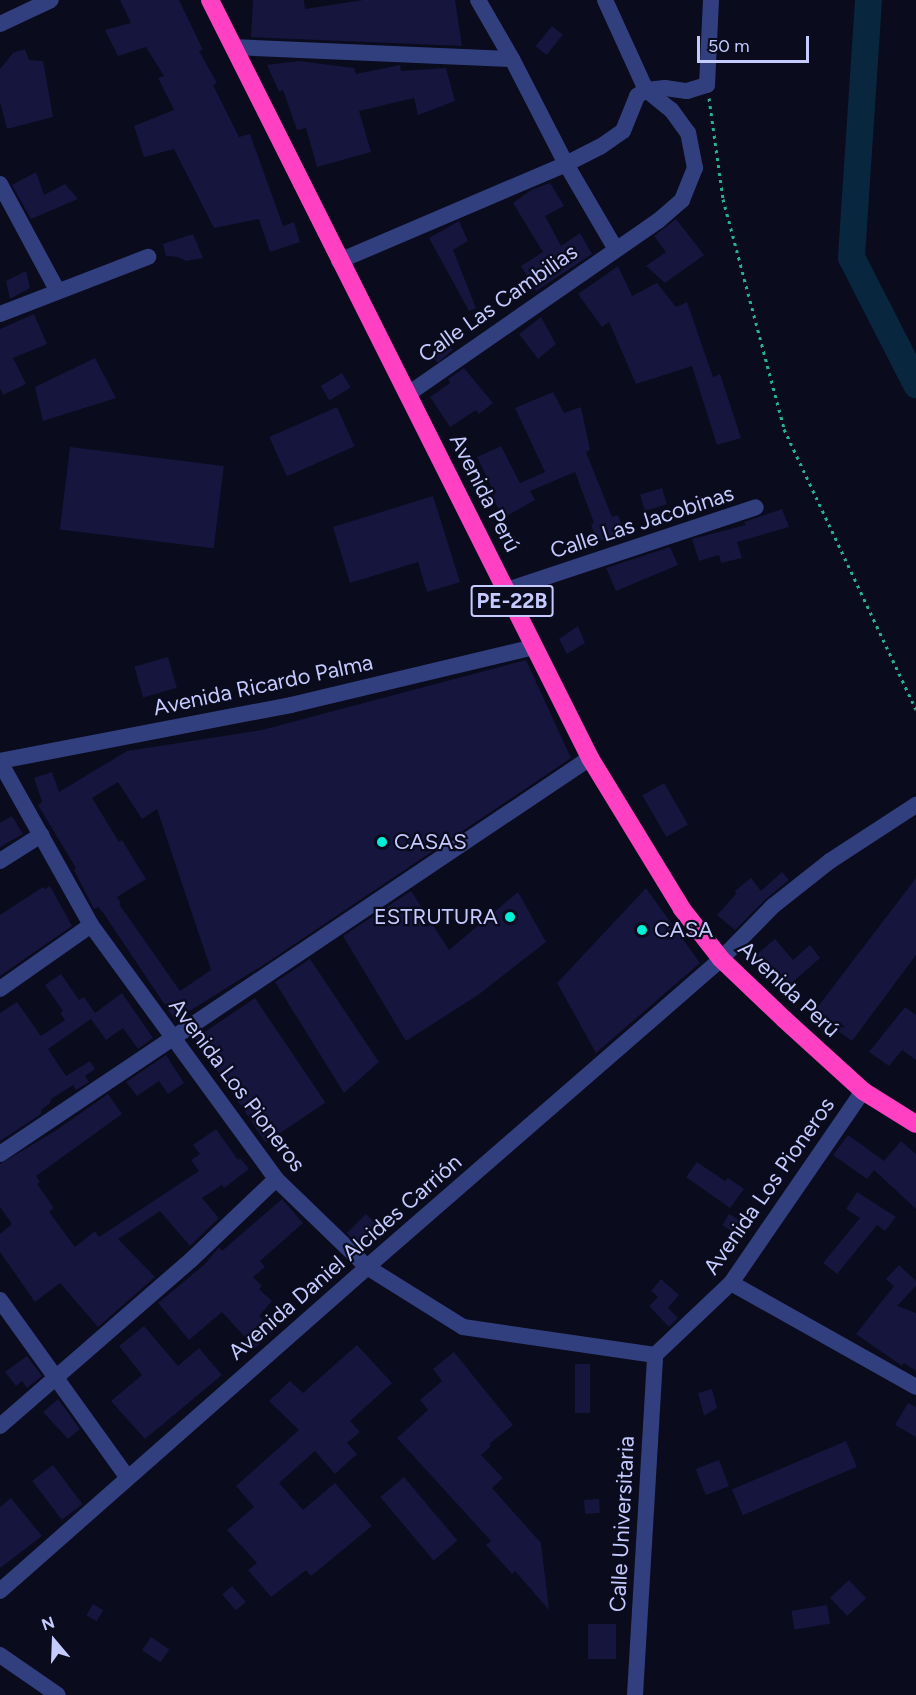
<!DOCTYPE html>
<meta charset="utf-8">
<style>
body{margin:0}
#map{position:relative;width:916px;height:1695px;overflow:hidden;background:#0a0b1c;font-family:Figtree,sans-serif}
div>[style]{position:absolute}
[style*='--x']{left:calc(var(--x)*1px);top:calc(var(--y)*1px);width:calc(var(--w)*1px);rotate:calc(var(--a)*1deg)}
.river>*{height:27px;margin:-13.5px;padding:0 13.5px;transform-origin:13.5px;border-radius:13.5px;background:#08263d}
.building>*{inset:0;background:#15153e;transform-origin:0 0}
.path>*{height:3px;margin-top:-1.5px;transform-origin:0;background:repeating-linear-gradient(90deg,#26b28d 0 3px,transparent 0 7.5px)}
.minor>*{height:16px;margin:-8px;padding:0 8px;transform-origin:8px;border-radius:8px;background:#323f7e}
.highway>*{height:18px;margin:-9px;padding:0 9px;transform-origin:9px;border-radius:9px;background:#ff40c2}
.dots>*{width:16px;height:16px;translate:-50% -50%;box-sizing:border-box;border:3px solid #0a0b1c;border-radius:50%}
span{translate:-50% -50%;white-space:nowrap;text-align:center;line-height:1.15;-webkit-text-stroke:4.5px #0a0b1c;paint-order:stroke}
.shield-label span{padding:2px 4px;background:#0a0b1c;border:2px solid;border-radius:4px;-webkit-text-stroke-width:0}
.shield-label{font-size:21px;color:#c5caff;font-weight:700}
.street-label{font-size:22px;color:#c5caff}
.poi-label{font-size:22px;color:#c5caff}
.left{translate:0 -50%;text-align:left}
.right{translate:-100% -50%;text-align:right}
.north{position:absolute;left:24px;top:1611px;width:60px;height:60px;-webkit-text-stroke:4px #0a0b1c;paint-order:stroke;rotate:341deg;font-size:16px;font-weight:700;line-height:24px;text-align:center;color:#c5caff}
.north::after{content:'';display:block;margin:auto;width:21px;height:27px;background:#c5caff;clip-path:polygon(50% 0,100% 100%,50% 72%,0 100%)}
.scale{position:absolute;left:697px;top:36px;width:112px;height:27px;box-sizing:border-box;border:3px solid #c5caff;border-top:0;padding-left:8px;font-size:18px;line-height:21px;white-space:nowrap;color:#c5caff;-webkit-text-stroke:4px #0a0b1c;paint-order:stroke}
</style>
<div id="map">
<div class="river">
<div style="--x:868;--y:0;--w:258;--a:93.8"></div>
<div style="--x:851;--y:257;--w:143;--a:62.9"></div>
</div>
<div class="building">
<div style="clip-path:polygon(120px 0,179px 0,203px 50px,199px 51px,217px 83px,213px 85px,239px 137px,250px 134px,283px 226px,294px 222px,300px 242px,270px 252px,259px 219px,214px 228px,174px 149px,144px 157px,134px 126px,174px 110px,158px 78px,164px 76px,146px 47px,118px 56px,105px 30px,131px 23px)"></div>
<div style="clip-path:polygon(253px 0,304px 0,305px 9px,363px 0,455px 0,462px 46px,251px 37px)"></div>
<div style="left:552px;top:26px;width:14px;height:26px;rotate:39deg"></div>
<div style="clip-path:polygon(25px 49px,29px 60px,43px 61px,53px 117px,7px 129px,0 102px,0 69px,13px 53px)"></div>
<div style="clip-path:polygon(299px 61px,354px 68px,356px 74px,400px 65px,401px 71px,446px 68px,455px 101px,418px 115px,414px 98px,359px 111px,371px 152px,317px 167px,306px 128px,297px 130px,283px 90px,279px 92px,267px 65px)"></div>
<div style="clip-path:polygon(36px 172px,44px 195px,65px 184px,78px 199px,31px 219px,12px 185px)"></div>
<div style="clip-path:polygon(550px 183px,564px 206px,545px 216px,561px 246px,580px 233px,592px 254px,536px 291px,521px 266px,543px 252px,513px 203px,531px 190px)"></div>
<div style="clip-path:polygon(676px 219px,704px 255px,665px 283px,646px 266px,666px 252px,654px 236px)"></div>
<div style="clip-path:polygon(459px 221px,468px 241px,453px 250px,476px 308px,469px 311px,429px 238px)"></div>
<div style="clip-path:polygon(193px 234px,203px 258px,186px 261px,178px 257px,166px 256px,163px 244px)"></div>
<div style="clip-path:polygon(618px 266px,632px 296px,657px 283px,676px 307px,687px 302px,713px 377px,720px 374px,741px 438px,717px 445px,692px 366px,636px 384px,609px 322px,602px 327px,578px 294px)"></div>
<div style="clip-path:polygon(26px 271px,30px 288px,10px 299px,6px 281px)"></div>
<div style="clip-path:polygon(34px 314px,47px 344px,13px 358px,26px 384px,3px 395px,0 388px,0 329px)"></div>
<div style="clip-path:polygon(541px 317px,556px 344px,538px 359px,519px 334px)"></div>
<div style="left:447px;top:343px;width:9px;height:20px;rotate:49deg"></div>
<div style="clip-path:polygon(95px 358px,116px 398px,43px 421px,35px 387px)"></div>
<div style="clip-path:polygon(464px 368px,493px 403px,479px 414px,476px 410px,450px 427px,430px 397px,450px 383px,448px 379px)"></div>
<div style="left:342px;top:373px;width:17px;height:25px;rotate:59deg"></div>
<div style="clip-path:polygon(553px 392px,564px 413px,581px 407px,590px 450px,586px 452px,612px 517px,618px 515px,624px 531px,609px 538px,597px 542px,591px 524px,594px 523px,575px 472px,530px 491px,535px 500px,503px 518px,492px 496px,495px 494px,477px 457px,501px 446px,520px 483px,545px 472px,515px 408px)"></div>
<div style="left:337px;top:407px;width:43px;height:74px;rotate:66deg"></div>
<div style="left:70px;top:447px;width:155px;height:83px;rotate:7deg"></div>
<div style="left:662px;top:488px;width:17px;height:23px;rotate:73deg"></div>
<div style="clip-path:polygon(433px 496px,460px 582px,427px 592px,418px 562px,350px 583px,333px 527px)"></div>
<div style="clip-path:polygon(782px 509px,789px 527px,737px 542px,742px 558px,721px 563px,719px 555px,699px 561px,692px 539px,746px 525px,744px 522px)"></div>
<div style="clip-path:polygon(670px 547px,678px 565px,616px 591px,606px 568px)"></div>
<div style="clip-path:polygon(578px 626px,585px 643px,567px 654px,559px 639px)"></div>
<div style="left:168px;top:657px;width:32px;height:35px;rotate:74deg"></div>
<div style="clip-path:polygon(evenodd,526px 660px,571px 758px,265px 964px,175px 1020px,104px 914px,98px 907px,94px 909px,74px 870px,76px 868px,38px 805px,42px 802px,34px 778px,52px 772px,59px 792px,127px 751px,262px 730px,526px 660px,118px 782px,142px 819px,157px 809px,211px 970px,180px 991px,119px 904px,121px 903px,117px 897px,146px 879px,122px 840px,119px 842px,92px 798px,118px 782px)"></div>
<div style="left:664px;top:783px;width:48px;height:25px;rotate:60deg"></div>
<div style="clip-path:polygon(12px 816px,23px 834px,0 847px,0 823px)"></div>
<div style="clip-path:polygon(782px 872px,789px 880px,766px 899px,735px 930px,717px 915px,736px 894px,735px 891px,751px 878px,761px 891px)"></div>
<div style="clip-path:polygon(916px 878px,916px 955px,852px 1041px,813px 1013px)"></div>
<div style="clip-path:polygon(50px 886px,72px 926px,0 976px,0 915px,43px 887px,45px 889px)"></div>
<div style="clip-path:polygon(646px 888px,700px 963px,596px 1053px,557px 983px)"></div>
<div style="clip-path:polygon(411px 891px,449px 950px,518px 892px,546px 942px,478px 995px,406px 1041px,343px 936px)"></div>
<div style="clip-path:polygon(775px 939px,793px 960px,810px 945px,820px 958px,785px 989px,756px 955px)"></div>
<div style="clip-path:polygon(310px 959px,379px 1062px,344px 1093px,275px 982px)"></div>
<div style="clip-path:polygon(61px 974px,79px 1000px,84px 997px,95px 1013px,122px 993px,153px 1038px,138px 1049px,123px 1028px,106px 1040px,91px 1019px,48px 1049px,66px 1076px,90px 1061px,95px 1069px,85px 1076px,89px 1082px,76px 1090px,73px 1085px,51px 1099px,50px 1103px,41px 1110px,41px 1114px,0 1141px,0 1013px,17px 1002px,41px 1036px,65px 1020px,60px 1013px,63px 1011px,45px 985px)"></div>
<div style="left:255px;top:998px;width:126px;height:72px;rotate:56deg"></div>
<div style="clip-path:polygon(905px 1007px,916px 1015px,916px 1060px,902px 1050px,889px 1066px,869px 1052px)"></div>
<div style="clip-path:polygon(166px 1055px,184px 1083px,168px 1094px,159px 1081px,137px 1096px,126px 1082px)"></div>
<div style="clip-path:polygon(108px 1094px,122px 1114px,36px 1176px,40px 1182px,37px 1184px,54px 1208px,49px 1212px,75px 1247px,95px 1231px,99px 1237px,199px 1171px,191px 1160px,200px 1154px,193px 1145px,216px 1129px,238px 1160px,240px 1158px,249px 1169px,224px 1188px,222px 1185px,202px 1198px,219px 1218px,190px 1246px,160px 1211px,118px 1239px,155px 1277px,98px 1327px,60px 1283px,35px 1302px,0 1252px,0 1234px,12px 1224px,0 1207px,0 1164px,55px 1131px)"></div>
<div style="clip-path:polygon(848px 1135px,884px 1161px,901px 1141px,916px 1154px,916px 1209px,874px 1170px,867px 1179px,833px 1155px)"></div>
<div style="clip-path:polygon(697px 1162px,725px 1181px,728px 1178px,744px 1189px,730px 1208px,686px 1177px)"></div>
<div style="clip-path:polygon(857px 1192px,896px 1217px,885px 1231px,877px 1225px,837px 1274px,823px 1263px,860px 1218px,846px 1209px)"></div>
<div style="clip-path:polygon(282px 1199px,303px 1223px,260px 1261px,265px 1267px,253px 1277px,262px 1286px,259px 1289px,272px 1301px,259px 1316px,274px 1330px,255px 1348px,222px 1312px,189px 1340px,158px 1303px,205px 1264px,219px 1247px,222px 1251px)"></div>
<div style="left:366px;top:1214px;width:20px;height:27px;rotate:45deg"></div>
<div style="left:729px;top:1214px;width:21px;height:13px;rotate:31deg"></div>
<div style="clip-path:polygon(899px 1265px,916px 1281px,916px 1286px,897px 1306px,916px 1313px,916px 1371px,904px 1363px,902px 1366px,856px 1334px,894px 1286px,886px 1279px)"></div>
<div style="clip-path:polygon(661px 1279px,679px 1295px,668px 1308px,678px 1318px,669px 1327px,649px 1306px,658px 1297px,651px 1291px)"></div>
<div style="clip-path:polygon(144px 1326px,178px 1366px,199px 1348px,222px 1375px,145px 1439px,111px 1401px,142px 1375px,119px 1346px)"></div>
<div style="clip-path:polygon(357px 1345px,392px 1383px,350px 1421px,360px 1432px,347px 1443px,357px 1454px,335px 1474px,315px 1451px,279px 1483px,303px 1510px,335px 1483px,372px 1526px,311px 1576px,306px 1570px,271px 1597px,248px 1570px,257px 1563px,227px 1530px,254px 1507px,236px 1486px,299px 1430px,269px 1401px,290px 1381px,303px 1393px)"></div>
<div style="clip-path:polygon(454px 1352px,513px 1425px,489px 1444px,491px 1446px,481px 1455px,503px 1478px,492px 1488px,541px 1543px,549px 1610px,515px 1571px,512px 1574px,486px 1545px,491px 1541px,397px 1438px,428px 1410px,420px 1400px,442px 1381px,433px 1369px)"></div>
<div style="clip-path:polygon(27px 1356px,42px 1376px,27px 1388px,22px 1381px,16px 1386px,5px 1372px)"></div>
<div style="left:575px;top:1364px;width:15px;height:49px"></div>
<div style="clip-path:polygon(712px 1389px,717px 1408px,704px 1416px,698px 1393px)"></div>
<div style="clip-path:polygon(58px 1399px,80px 1429px,68px 1439px,43px 1412px)"></div>
<div style="clip-path:polygon(908px 1403px,916px 1407px,916px 1437px,895px 1425px)"></div>
<div style="left:846px;top:1441px;width:28px;height:124px;rotate:67deg"></div>
<div style="left:719px;top:1460px;width:28px;height:25px;rotate:69deg"></div>
<div style="left:53px;top:1465px;width:49px;height:26px;rotate:53deg"></div>
<div style="left:404px;top:1477px;width:83px;height:31px;rotate:50deg"></div>
<div style="clip-path:polygon(11px 1498px,42px 1536px,0 1568px,0 1507px)"></div>
<div style="left:599px;top:1499px;width:14px;height:15px;rotate:86deg"></div>
<div style="left:849px;top:1580px;width:25px;height:26px;rotate:47deg"></div>
<div style="left:232px;top:1586px;width:21px;height:13px;rotate:49deg"></div>
<div style="left:93px;top:1604px;width:12px;height:13px;rotate:31deg"></div>
<div style="left:827px;top:1605px;width:19px;height:36px;rotate:81deg"></div>
<div style="left:588px;top:1624px;width:28px;height:35px"></div>
<div style="left:151px;top:1637px;width:22px;height:16px;rotate:34deg"></div>
</div>
<div class="path">
<div style="--x:709;--y:98;--w:102;--a:82.1"></div>
<div style="--x:723;--y:199;--w:238;--a:75.1"></div>
<div style="--x:784;--y:429;--w:310;--a:64.8"></div>
</div>
<div class="minor">
<div style="--x:478;--y:0;--w:68;--a:60"></div>
<div style="--x:512;--y:59;--w:118;--a:62.8"></div>
<div style="--x:566;--y:164;--w:97;--a:59.7"></div>
<div style="--x:0;--y:24;--w:56;--a:-25.2"></div>
<div style="--x:233;--y:47;--w:279;--a:2.5"></div>
<div style="--x:0;--y:184;--w:120;--a:61.7"></div>
<div style="--x:339;--y:261;--w:247;--a:-23.1"></div>
<div style="--x:566;--y:164;--w:38;--a:-27"></div>
<div style="--x:600;--y:147;--w:28;--a:-35"></div>
<div style="--x:623;--y:131;--w:38;--a:-68"></div>
<div style="--x:637;--y:96;--w:11;--a:-34"></div>
<div style="--x:646;--y:90;--w:19;--a:-6"></div>
<div style="--x:665;--y:88;--w:22;--a:8"></div>
<div style="--x:687;--y:91;--w:21;--a:-17"></div>
<div style="--x:707;--y:85;--w:85;--a:-87.3"></div>
<div style="--x:0;--y:314;--w:159;--a:-21.1"></div>
<div style="--x:408;--y:394;--w:304;--a:-34.7"></div>
<div style="--x:658;--y:221;--w:32;--a:-41"></div>
<div style="--x:682;--y:200;--w:35;--a:-68"></div>
<div style="--x:695;--y:168;--w:36;--a:-101"></div>
<div style="--x:688;--y:133;--w:29;--a:-126"></div>
<div style="--x:671;--y:110;--w:32;--a:-141"></div>
<div style="--x:646;--y:90;--w:99;--a:-114.5"></div>
<div style="--x:507;--y:590;--w:262;--a:-18.4"></div>
<div style="--x:0;--y:761;--w:296;--a:-10.9"></div>
<div style="--x:291;--y:705;--w:250;--a:-13.4"></div>
<div style="--x:0;--y:762;--w:187;--a:60.8"></div>
<div style="--x:91;--y:925;--w:314;--a:53.9"></div>
<div style="--x:276;--y:1179;--w:127;--a:44"></div>
<div style="--x:367;--y:1267;--w:113;--a:32"></div>
<div style="--x:463;--y:1327;--w:194;--a:8.3"></div>
<div style="--x:655;--y:1355;--w:105;--a:-43.5"></div>
<div style="--x:731;--y:1283;--w:233;--a:-55.5"></div>
<div style="--x:0;--y:861;--w:49;--a:-32.4"></div>
<div style="--x:0;--y:989;--w:111;--a:-35.1"></div>
<div style="--x:0;--y:1154;--w:711;--a:-33.87"></div>
<div style="--x:731;--y:1283;--w:212;--a:29.3"></div>
<div style="--x:0;--y:1300;--w:219;--a:54.3"></div>
<div style="--x:0;--y:1426;--w:253;--a:-41"></div>
<div style="--x:191;--y:1260;--w:117;--a:-43.6"></div>
<div style="--x:0;--y:1591;--w:490;--a:-41.4"></div>
<div style="--x:367;--y:1267;--w:469;--a:-41"></div>
<div style="--x:721;--y:959;--w:74;--a:-45.5"></div>
<div style="--x:773;--y:906;--w:73;--a:-38.3"></div>
<div style="--x:830;--y:861;--w:103;--a:-33.1"></div>
<div style="--x:0;--y:1655;--w:70;--a:34.6"></div>
<div style="--x:635;--y:1695;--w:341;--a:-86.6"></div>
</div>
<div class="highway">
<div style="--x:210;--y:0;--w:848;--a:63.37"></div>
<div style="--x:590;--y:758;--w:177;--a:58.6"></div>
<div style="--x:682;--y:909;--w:63;--a:52"></div>
<div style="--x:721;--y:959;--w:87;--a:43.6"></div>
<div style="--x:784;--y:1019;--w:107;--a:42.3"></div>
<div style="--x:863;--y:1091;--w:62;--a:31.9"></div>
</div>
<div class="dots">
<div style="left:382px;top:842px;background:#00f0d8"></div>
<div style="left:510px;top:917px;background:#00f0d8"></div>
<div style="left:642px;top:930px;background:#00f0d8"></div>
</div>
<div class="shield-label">
<span style="left:512px;top:601px">PE-22B</span>
</div>
<div class="street-label">
<span style="left:498px;top:303px;rotate:-35deg">Calle Las Cambilias</span>
<span style="left:485px;top:493px;rotate:63deg">Avenida Perú</span>
<span style="left:642px;top:522px;rotate:-18deg">Calle Las Jacobinas</span>
<span style="left:263px;top:685px;rotate:-12deg">Avenida Ricardo Palma</span>
<span style="left:789px;top:989px;rotate:43deg">Avenida Perú</span>
<span style="left:237px;top:1085px;rotate:53deg">Avenida Los Pioneros</span>
<span style="left:769px;top:1186px;rotate:-55deg">Avenida Los Pioneros</span>
<span style="left:345px;top:1257px;rotate:-41deg">Avenida Daniel Alcides Carrión</span>
<span style="left:622px;top:1524px;rotate:-87deg">Calle Universitaria</span>
</div>
<div class="poi-label">
<span class="left" style="left:394px;top:842px">CASAS</span>
<span class="right" style="left:498px;top:917px">ESTRUTURA</span>
<span class="left" style="left:654px;top:930px">CASA</span>
</div>
<div class="north">N</div>
<div class="scale">50 m</div>
</div>
